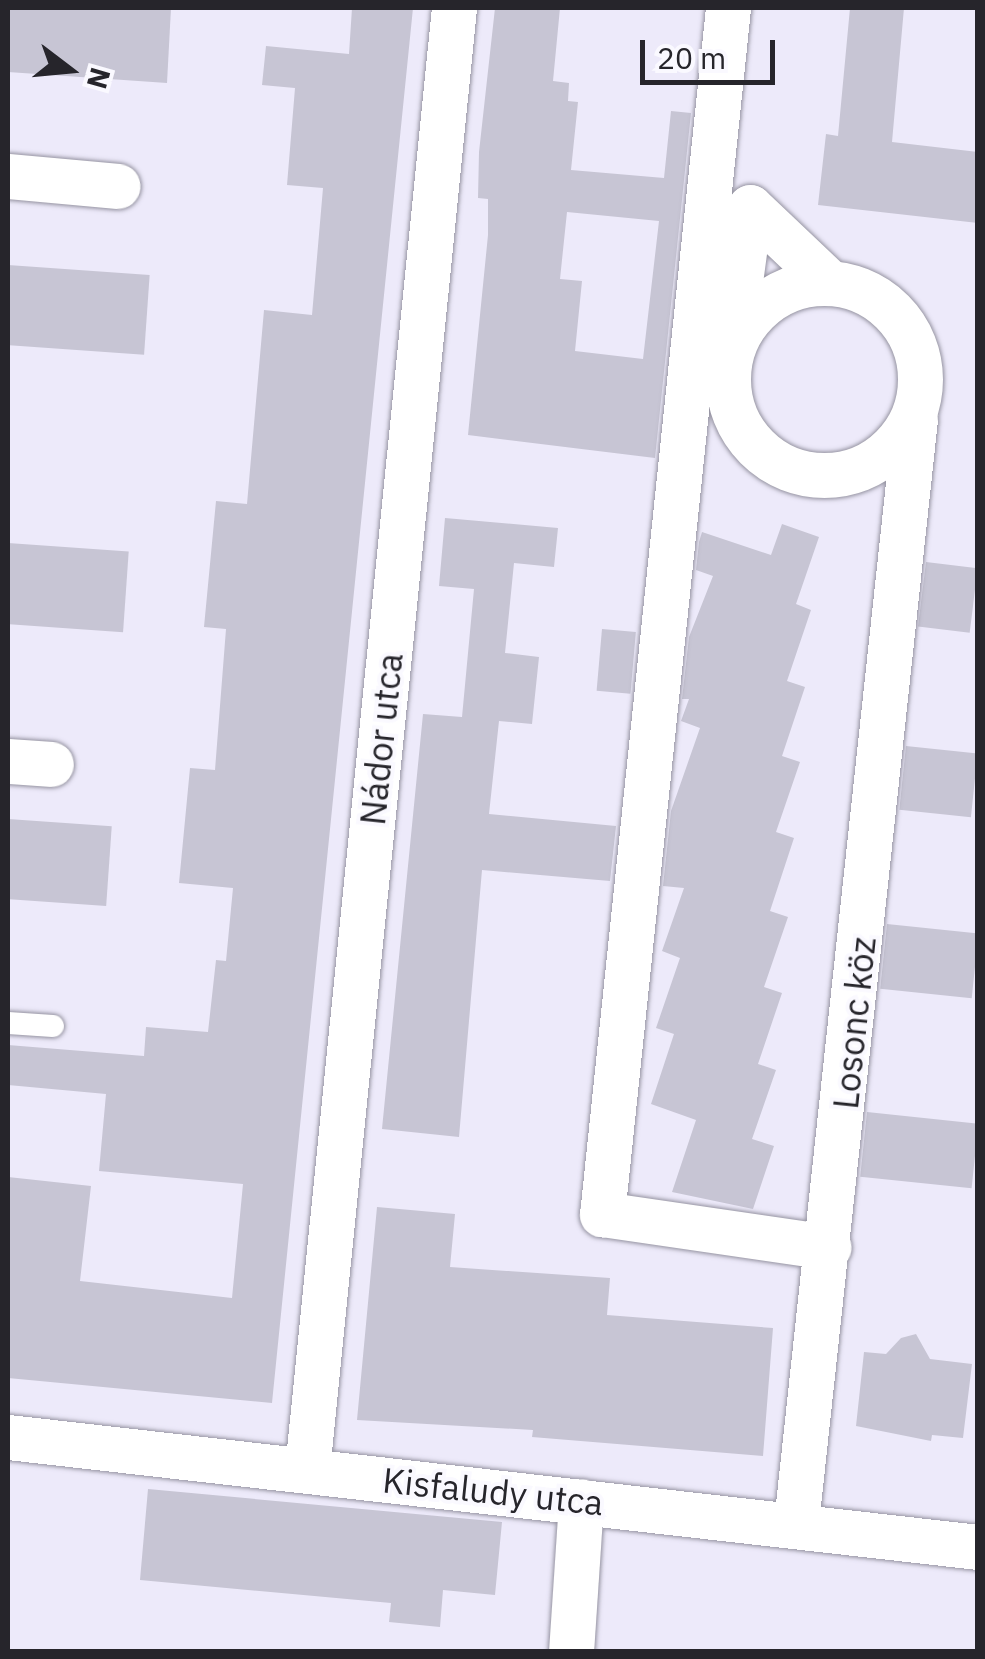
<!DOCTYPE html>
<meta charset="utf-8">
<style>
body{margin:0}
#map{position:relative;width:985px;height:1659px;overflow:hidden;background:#edeafa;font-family:"IBM Plex Sans",sans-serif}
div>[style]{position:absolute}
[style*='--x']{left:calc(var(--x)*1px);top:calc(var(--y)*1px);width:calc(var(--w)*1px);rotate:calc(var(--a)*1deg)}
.building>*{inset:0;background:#c7c5d4;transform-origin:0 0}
.roads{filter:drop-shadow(0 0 2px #9694a2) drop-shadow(0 0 2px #9694a2)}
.lane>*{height:22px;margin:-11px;padding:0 11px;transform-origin:11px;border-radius:11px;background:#fff}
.street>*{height:45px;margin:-22.5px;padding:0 22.5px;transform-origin:22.5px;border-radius:22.5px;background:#fff}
.street>.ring{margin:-22.5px;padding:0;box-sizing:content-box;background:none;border:45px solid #fff;border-radius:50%}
span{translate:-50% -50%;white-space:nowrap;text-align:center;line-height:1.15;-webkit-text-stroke:8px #faf9ff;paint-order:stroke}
.street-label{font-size:35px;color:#26252b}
.frame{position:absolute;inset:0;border:10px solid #26252b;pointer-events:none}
.north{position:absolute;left:20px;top:20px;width:100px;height:100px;-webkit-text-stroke:8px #faf9ff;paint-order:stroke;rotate:106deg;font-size:28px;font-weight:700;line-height:40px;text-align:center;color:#26252b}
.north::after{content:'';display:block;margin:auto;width:35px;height:45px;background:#26252b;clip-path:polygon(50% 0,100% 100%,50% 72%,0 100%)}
.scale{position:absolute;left:640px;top:40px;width:135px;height:45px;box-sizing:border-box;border:5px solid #26252b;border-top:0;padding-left:12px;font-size:30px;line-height:35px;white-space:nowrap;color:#26252b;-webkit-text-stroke:8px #faf9ff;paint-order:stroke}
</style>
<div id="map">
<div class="building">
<div style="clip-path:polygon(8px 8px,171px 8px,167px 83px,8px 72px)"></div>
<div style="clip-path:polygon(352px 8px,413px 8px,272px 1403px,8px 1378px,8px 1177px,91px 1186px,80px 1281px,232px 1298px,243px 1184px,99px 1171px,106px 1094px,8px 1085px,8px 1045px,144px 1056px,146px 1027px,208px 1032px,216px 960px,226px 961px,233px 888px,179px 883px,190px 768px,215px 770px,226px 629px,204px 627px,216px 501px,247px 504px,264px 310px,312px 315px,323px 188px,287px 185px,295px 88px,262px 85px,266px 46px,349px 54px)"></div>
<div style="clip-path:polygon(evenodd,495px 8px,560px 8px,553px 81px,569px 83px,568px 101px,578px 102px,571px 170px,664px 178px,671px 111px,691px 113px,655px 458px,468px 435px,488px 235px,488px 199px,478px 198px,479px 152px,495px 8px,567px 212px,659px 221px,643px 359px,575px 351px,582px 281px,560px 279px,567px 212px)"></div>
<div style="clip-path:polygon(850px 8px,904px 8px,892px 142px,978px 152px,978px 223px,818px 205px,826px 134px,838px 136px)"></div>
<div style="left:8px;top:265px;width:142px;height:80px;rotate:4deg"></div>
<div style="clip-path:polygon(445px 518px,558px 528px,554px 567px,514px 563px,505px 653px,539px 657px,532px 724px,499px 721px,489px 814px,616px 826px,610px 881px,482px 870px,459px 1137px,382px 1129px,423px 714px,462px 717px,474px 589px,439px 586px)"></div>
<div style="clip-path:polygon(782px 524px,819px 537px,796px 604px,811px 610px,787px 681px,805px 687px,782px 756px,800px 762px,776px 832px,794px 838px,770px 911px,788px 917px,764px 987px,782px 993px,758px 1064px,776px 1070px,752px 1139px,774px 1146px,753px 1209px,672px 1192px,696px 1120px,651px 1104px,674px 1034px,656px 1028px,680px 958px,662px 951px,684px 888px,663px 886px,671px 811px,700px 728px,681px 721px,689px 699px,682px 699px,689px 637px,713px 576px,696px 570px,699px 542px,702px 532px,771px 555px)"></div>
<div style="left:8px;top:543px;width:121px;height:81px;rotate:4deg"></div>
<div style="left:926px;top:562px;width:52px;height:65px;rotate:7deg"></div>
<div style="left:602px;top:629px;width:34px;height:62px;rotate:5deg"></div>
<div style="left:906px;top:746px;width:72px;height:64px;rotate:6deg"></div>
<div style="left:8px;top:819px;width:104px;height:80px;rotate:4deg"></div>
<div style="left:887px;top:924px;width:92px;height:65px;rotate:6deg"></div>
<div style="left:867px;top:1112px;width:112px;height:65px;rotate:6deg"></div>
<div style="clip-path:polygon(377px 1207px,455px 1214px,450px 1267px,610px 1278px,607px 1315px,773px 1328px,763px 1456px,532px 1437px,533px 1430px,357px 1420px)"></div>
<div style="clip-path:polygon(916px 1334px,930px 1359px,972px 1364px,963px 1438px,932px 1435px,931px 1441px,856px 1426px,864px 1352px,886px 1354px,901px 1338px)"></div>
<div style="clip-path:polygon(148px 1489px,502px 1522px,495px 1595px,443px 1590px,440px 1627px,389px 1622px,391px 1603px,140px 1580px)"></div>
</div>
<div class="roads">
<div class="lane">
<div style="--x:8;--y:1023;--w:45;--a:3.8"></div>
</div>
<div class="street">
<div style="--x:728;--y:8;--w:1213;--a:95.96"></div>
<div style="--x:602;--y:1214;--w:229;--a:8.3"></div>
<div style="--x:8;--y:176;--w:110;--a:5.2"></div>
<div class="ring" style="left:728px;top:283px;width:147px;height:147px"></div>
<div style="--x:732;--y:341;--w:135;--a:-82.3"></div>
<div style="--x:750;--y:207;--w:109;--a:43.5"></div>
<div style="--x:8;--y:761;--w:43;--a:4"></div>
<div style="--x:8;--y:1437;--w:976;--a:6.47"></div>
<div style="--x:307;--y:1470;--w:1469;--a:-84.26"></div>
<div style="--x:796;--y:1523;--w:1111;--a:-83.85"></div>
<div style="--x:571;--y:1652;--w:151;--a:-86.2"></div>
</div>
</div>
<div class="street-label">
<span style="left:381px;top:739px;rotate:-84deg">Nádor utca</span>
<span style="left:854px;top:1023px;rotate:-84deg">Losonc köz</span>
<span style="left:493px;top:1491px;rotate:6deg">Kisfaludy utca</span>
</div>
<div class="frame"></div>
<div class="north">N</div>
<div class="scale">20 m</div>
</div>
